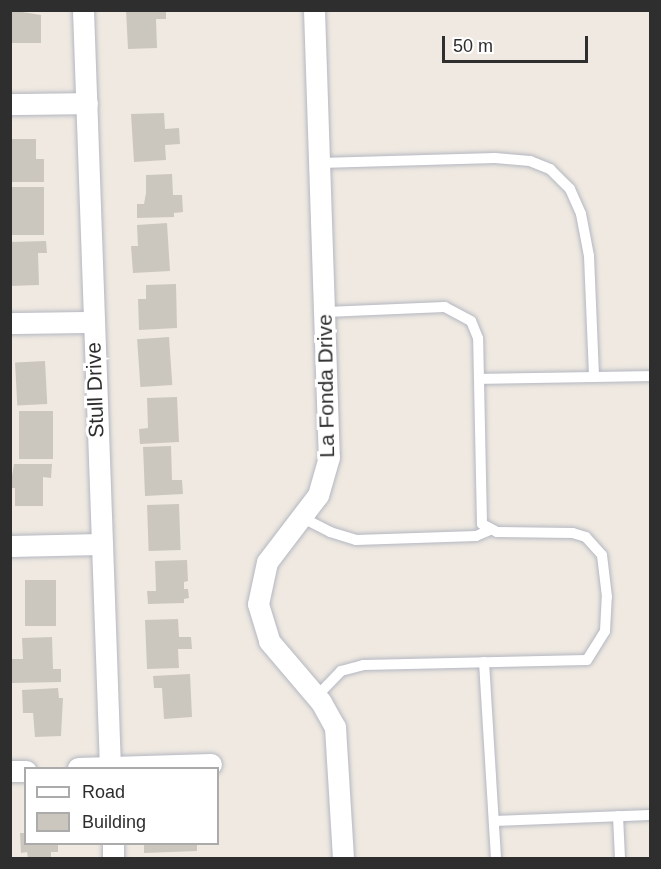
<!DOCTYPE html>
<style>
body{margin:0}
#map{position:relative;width:661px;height:869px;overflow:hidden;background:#efe9e1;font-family:Helvetica,sans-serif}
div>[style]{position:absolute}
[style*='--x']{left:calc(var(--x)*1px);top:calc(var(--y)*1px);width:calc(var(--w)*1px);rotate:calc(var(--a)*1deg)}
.building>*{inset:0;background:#cbc7bf;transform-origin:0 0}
.roads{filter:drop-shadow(0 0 2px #b4b7c1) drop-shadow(0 0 2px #b4b7c1)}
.lane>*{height:10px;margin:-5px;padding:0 5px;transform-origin:5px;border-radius:5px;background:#fff}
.street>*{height:21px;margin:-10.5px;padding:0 10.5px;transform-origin:10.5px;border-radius:10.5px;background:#fff}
span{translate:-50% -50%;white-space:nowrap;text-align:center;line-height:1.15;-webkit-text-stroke:6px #fff;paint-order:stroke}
.street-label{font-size:21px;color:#2e2e2e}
.frame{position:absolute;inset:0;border:12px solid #2e2e2e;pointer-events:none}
.legend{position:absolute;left:24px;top:767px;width:195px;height:78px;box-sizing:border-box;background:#fff;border:2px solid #ababab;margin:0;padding:8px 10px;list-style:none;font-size:18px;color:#2e2e2e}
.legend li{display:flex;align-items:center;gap:12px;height:30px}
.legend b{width:30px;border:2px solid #ababab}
.scale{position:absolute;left:442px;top:36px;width:146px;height:27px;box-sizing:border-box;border:3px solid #2e2e2e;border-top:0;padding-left:8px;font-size:18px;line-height:21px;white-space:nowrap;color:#2e2e2e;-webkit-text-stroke:4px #fff;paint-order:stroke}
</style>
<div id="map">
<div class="building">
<div style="clip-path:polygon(10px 10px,41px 15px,41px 43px,10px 43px)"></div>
<div style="clip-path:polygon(126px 10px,166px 10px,166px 19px,156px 19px,157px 48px,128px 49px)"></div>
<div style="clip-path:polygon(164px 113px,165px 129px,179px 128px,180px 144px,165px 145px,166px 160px,134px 162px,131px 114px)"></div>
<div style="clip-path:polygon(10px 139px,36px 139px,36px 159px,44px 159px,44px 182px,10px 182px)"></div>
<div style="clip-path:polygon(172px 174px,173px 195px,182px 195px,183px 212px,174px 213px,174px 217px,137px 218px,137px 204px,144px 204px,146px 193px,146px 175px)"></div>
<div style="left:44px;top:187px;width:48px;height:33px;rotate:90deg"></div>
<div style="clip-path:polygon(167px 223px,170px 271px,133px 273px,131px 246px,138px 246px,137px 225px)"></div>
<div style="clip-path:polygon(46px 241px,47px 253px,38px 253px,39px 285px,10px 286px,10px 242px)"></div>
<div style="clip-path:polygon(176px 284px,177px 328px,139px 330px,138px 299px,146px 299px,146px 285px)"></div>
<div style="left:169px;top:337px;width:48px;height:32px;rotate:86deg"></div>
<div style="left:45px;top:361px;width:43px;height:30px;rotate:87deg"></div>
<div style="clip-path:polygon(177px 397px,179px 442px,140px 444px,139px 429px,148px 428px,147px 398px)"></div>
<div style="left:19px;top:411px;width:34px;height:48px"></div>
<div style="clip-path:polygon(171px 446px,172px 480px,182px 480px,183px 494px,145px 496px,143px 447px)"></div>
<div style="clip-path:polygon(14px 464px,52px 464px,51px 478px,43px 477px,43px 506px,15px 506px,15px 488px,10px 488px)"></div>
<div style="left:179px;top:504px;width:46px;height:32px;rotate:88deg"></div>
<div style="clip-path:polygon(187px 560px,188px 581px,184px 582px,184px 589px,188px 589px,189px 598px,184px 599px,184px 603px,148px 604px,147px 591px,156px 591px,155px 561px)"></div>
<div style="left:25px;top:580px;width:31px;height:46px"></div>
<div style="clip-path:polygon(178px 619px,179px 637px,191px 637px,192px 649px,178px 649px,179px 668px,147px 669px,145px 620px)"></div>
<div style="clip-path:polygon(52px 637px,53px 669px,61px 669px,61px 682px,12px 683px,12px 659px,23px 659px,22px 638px)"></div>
<div style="clip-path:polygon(190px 674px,192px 717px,164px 719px,162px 688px,154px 688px,153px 676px)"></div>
<div style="clip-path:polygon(58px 688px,59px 698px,63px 698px,61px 736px,35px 737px,33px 713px,23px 713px,22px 690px)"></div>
<div style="clip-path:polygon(20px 833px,26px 833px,26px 844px,58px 844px,58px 852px,51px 852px,51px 858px,28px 858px,27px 852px,21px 853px)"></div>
<div style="clip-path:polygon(144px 844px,197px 844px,197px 851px,144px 853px)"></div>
</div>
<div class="roads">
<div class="lane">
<div style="--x:320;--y:163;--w:175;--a:-1.6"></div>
<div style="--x:495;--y:158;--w:35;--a:5"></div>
<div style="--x:530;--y:161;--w:22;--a:22"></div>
<div style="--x:550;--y:169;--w:28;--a:45"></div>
<div style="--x:570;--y:189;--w:27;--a:66"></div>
<div style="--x:581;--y:214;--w:43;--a:79.2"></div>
<div style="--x:589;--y:256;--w:120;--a:87.6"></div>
<div style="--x:479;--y:379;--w:171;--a:-1"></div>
<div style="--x:301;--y:517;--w:33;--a:27"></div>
<div style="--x:330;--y:532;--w:27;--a:17"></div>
<div style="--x:356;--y:540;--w:120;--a:-1.9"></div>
<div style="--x:476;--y:536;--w:13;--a:-23"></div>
<div style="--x:484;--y:662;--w:196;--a:86.5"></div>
<div style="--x:317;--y:696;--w:35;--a:-46"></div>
<div style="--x:341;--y:671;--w:23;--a:-15"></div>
<div style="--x:363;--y:665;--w:224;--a:-1.3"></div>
<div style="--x:587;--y:660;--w:34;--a:-58"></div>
<div style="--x:605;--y:631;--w:34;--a:-87"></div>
<div style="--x:607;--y:597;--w:42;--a:-96.8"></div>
<div style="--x:602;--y:555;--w:24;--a:-132"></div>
<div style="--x:586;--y:537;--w:14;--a:-163"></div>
<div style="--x:573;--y:533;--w:76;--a:-179.2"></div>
<div style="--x:497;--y:532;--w:17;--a:-152"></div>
<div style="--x:482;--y:524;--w:186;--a:-91.2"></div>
<div style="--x:478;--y:338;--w:18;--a:-112"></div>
<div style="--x:471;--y:321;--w:30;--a:-152"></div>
<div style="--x:445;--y:307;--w:120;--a:177.6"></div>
<div style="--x:618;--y:816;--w:42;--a:87.3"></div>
<div style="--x:494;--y:821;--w:156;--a:-2.2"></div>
</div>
<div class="street">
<div style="--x:83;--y:10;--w:758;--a:87.96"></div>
<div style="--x:314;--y:10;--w:447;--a:88.1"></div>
<div style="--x:329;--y:457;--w:40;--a:106"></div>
<div style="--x:318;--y:495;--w:84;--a:127.3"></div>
<div style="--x:267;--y:562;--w:43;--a:102.1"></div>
<div style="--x:258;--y:604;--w:39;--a:73"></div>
<div style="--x:269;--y:641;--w:80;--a:49.6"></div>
<div style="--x:321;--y:702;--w:29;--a:61"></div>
<div style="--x:335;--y:727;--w:131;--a:86.5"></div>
<div style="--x:10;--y:104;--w:77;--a:-0.7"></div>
<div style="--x:10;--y:323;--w:82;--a:-0.7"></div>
<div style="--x:10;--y:546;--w:91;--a:-1.3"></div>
<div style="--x:78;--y:768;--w:133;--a:-1.7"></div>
<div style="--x:10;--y:771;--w:16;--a:0"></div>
<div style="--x:113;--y:844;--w:14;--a:90"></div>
</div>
</div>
<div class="street-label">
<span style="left:326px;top:386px;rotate:-91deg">La Fonda Drive</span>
<span style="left:95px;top:390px;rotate:-92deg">Stull Drive</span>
</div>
<div class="frame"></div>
<ul class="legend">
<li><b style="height:8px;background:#fff"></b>Road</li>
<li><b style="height:16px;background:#cbc7bf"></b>Building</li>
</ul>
<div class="scale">50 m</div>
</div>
